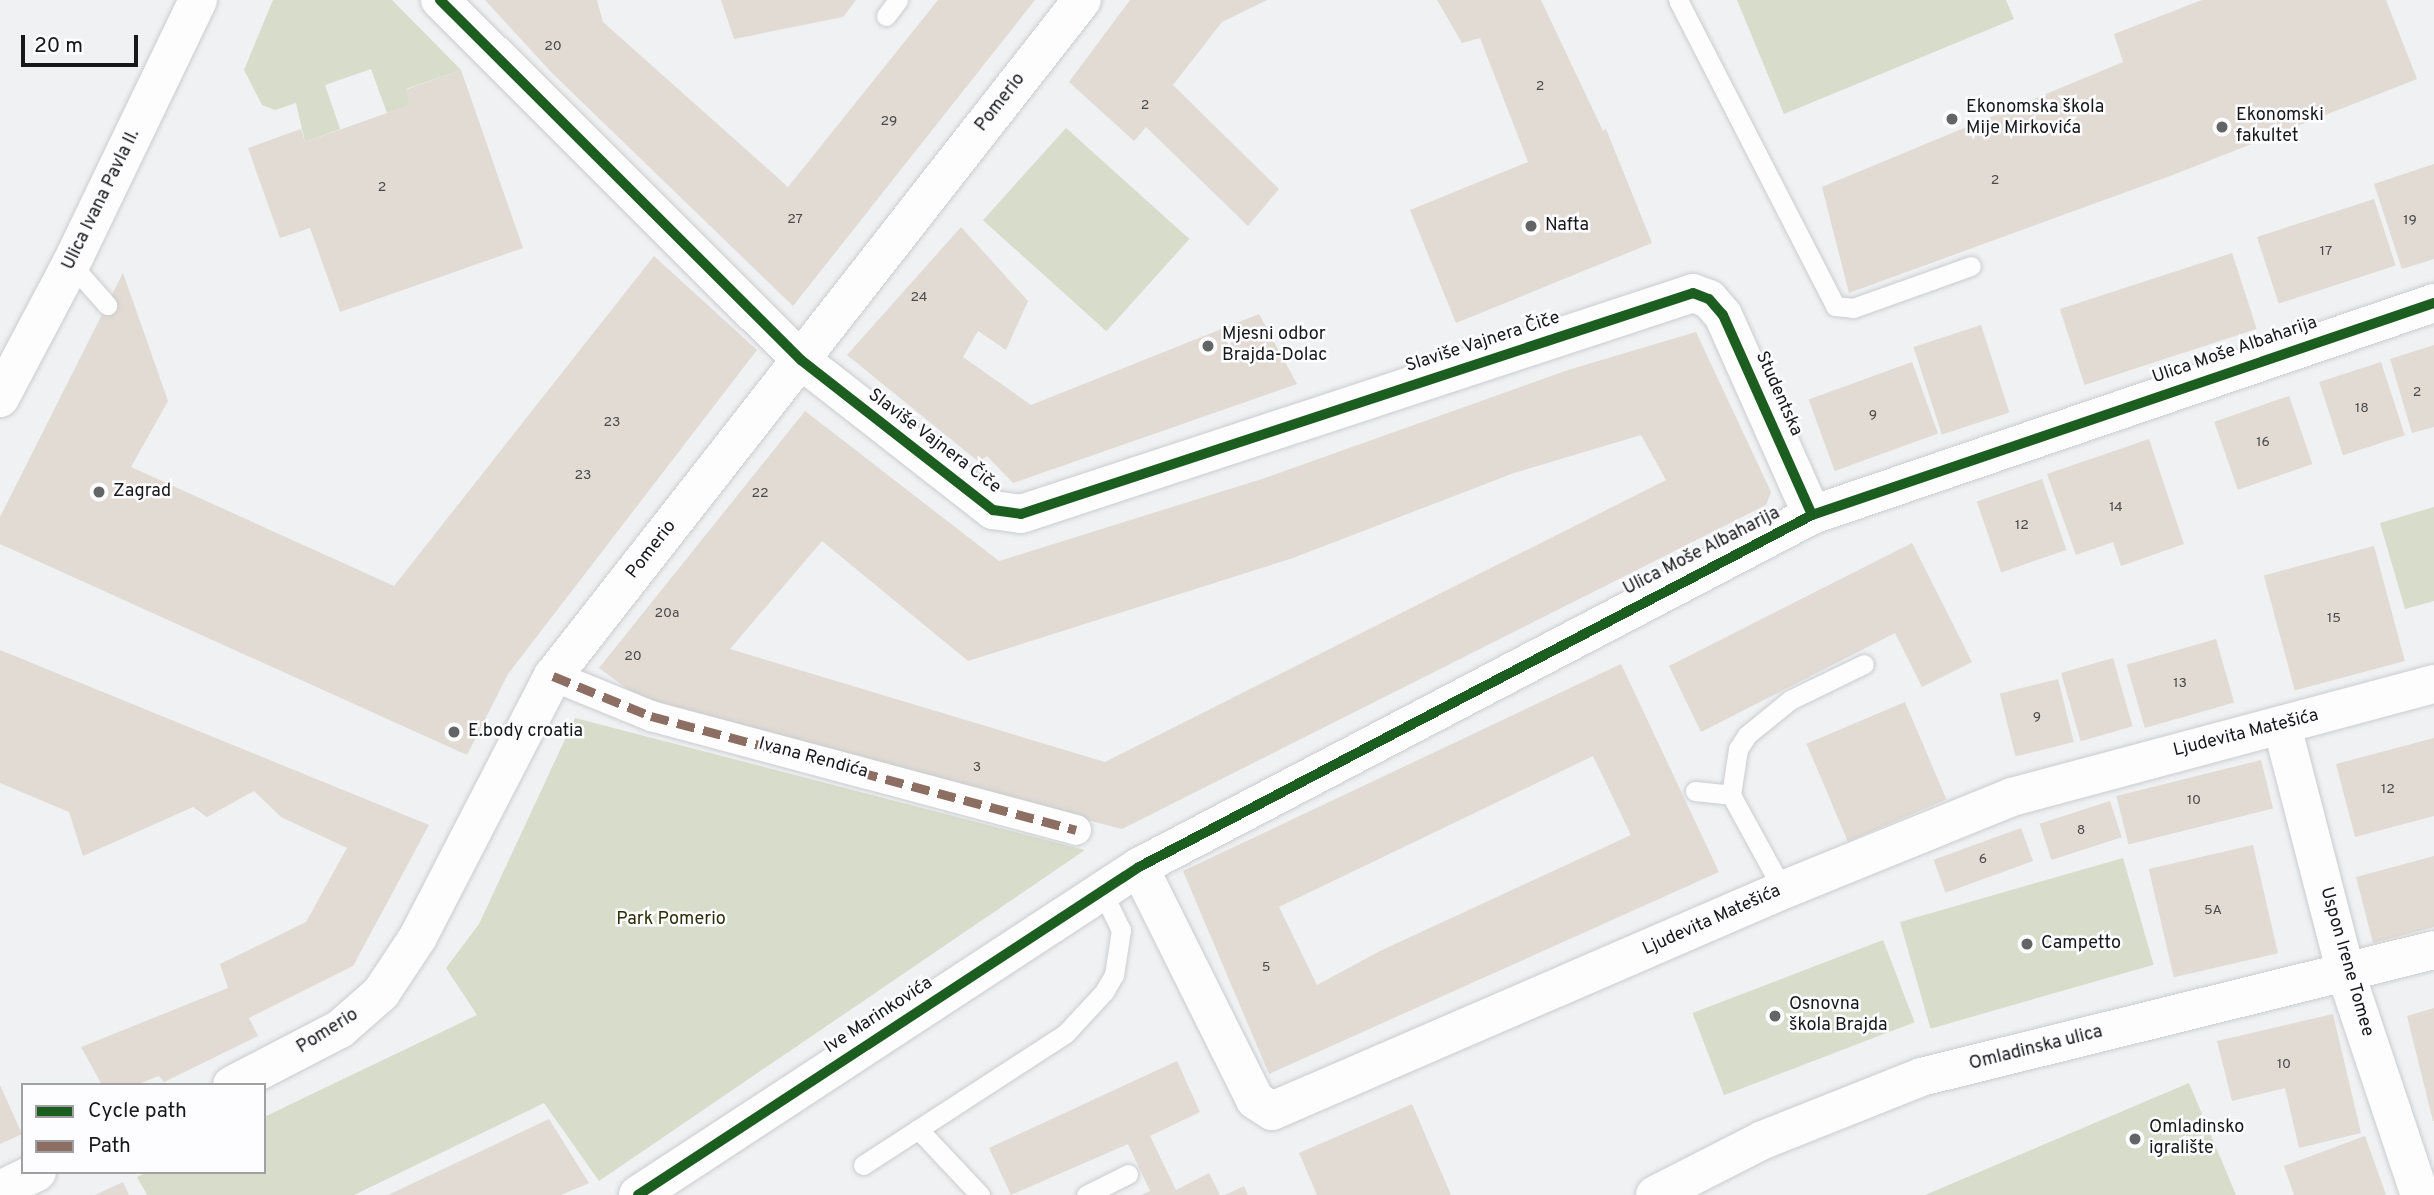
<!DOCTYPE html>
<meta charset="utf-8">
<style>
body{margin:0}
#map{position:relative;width:2434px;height:1195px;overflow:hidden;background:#eff1f3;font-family:Overpass,sans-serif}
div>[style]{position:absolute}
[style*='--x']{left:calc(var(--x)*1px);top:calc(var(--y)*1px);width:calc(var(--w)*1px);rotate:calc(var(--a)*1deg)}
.green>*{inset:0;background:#d8dccb;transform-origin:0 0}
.building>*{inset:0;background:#e1dbd4;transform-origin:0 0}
.roads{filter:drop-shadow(0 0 2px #cbccce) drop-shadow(0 0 2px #cbccce)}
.service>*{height:19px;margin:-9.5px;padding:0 9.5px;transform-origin:9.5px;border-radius:9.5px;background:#fdfdfd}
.pedestrian>*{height:30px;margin:-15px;padding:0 15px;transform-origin:15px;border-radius:15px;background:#fdfdfd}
.minor>*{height:38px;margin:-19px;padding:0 19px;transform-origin:19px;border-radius:19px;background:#fdfdfd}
.secondary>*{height:38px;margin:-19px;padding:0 19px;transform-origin:19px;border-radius:19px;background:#fdfdfd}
.quiet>*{height:9px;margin-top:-4.5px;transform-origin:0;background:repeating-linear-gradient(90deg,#8d6e63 0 18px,transparent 0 27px)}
.cycleway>*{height:10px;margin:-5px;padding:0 5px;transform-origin:5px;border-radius:5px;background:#1b5e20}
.dots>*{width:19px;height:19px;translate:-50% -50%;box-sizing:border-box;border:4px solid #fdfdff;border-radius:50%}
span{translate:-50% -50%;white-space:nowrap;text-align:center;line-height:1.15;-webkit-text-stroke:5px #fdfdff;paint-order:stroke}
.number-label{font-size:14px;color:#4a4948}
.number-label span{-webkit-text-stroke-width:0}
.street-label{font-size:18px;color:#171819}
.poi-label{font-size:18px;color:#171819}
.left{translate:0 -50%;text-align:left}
.park-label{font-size:18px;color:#2b2e06}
.legend{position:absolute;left:21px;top:1083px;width:245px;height:91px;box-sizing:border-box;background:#fdfdff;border:2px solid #a1a1a3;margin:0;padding:9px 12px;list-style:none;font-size:21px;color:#171819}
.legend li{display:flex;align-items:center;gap:14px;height:35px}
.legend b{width:35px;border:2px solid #a1a1a3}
.scale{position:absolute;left:21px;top:35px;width:117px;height:32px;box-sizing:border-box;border:4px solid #171819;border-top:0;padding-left:9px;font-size:21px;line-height:24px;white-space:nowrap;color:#171819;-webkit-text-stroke:5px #fdfdff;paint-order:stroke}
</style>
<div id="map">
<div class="green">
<div style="clip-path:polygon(273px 0,392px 0,461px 70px,406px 89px,410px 105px,387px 113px,371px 69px,325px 85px,340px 129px,305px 142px,296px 103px,275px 110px,262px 105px,244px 70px)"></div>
<div style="clip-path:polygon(1737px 0,2006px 0,2014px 19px,1784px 114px)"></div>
<div style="left:1066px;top:128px;width:166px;height:124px;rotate:42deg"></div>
<div style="clip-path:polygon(2434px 507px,2434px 601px,2405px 609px,2380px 523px)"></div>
<div style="clip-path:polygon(575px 718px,1085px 850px,599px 1181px,544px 1103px,354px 1195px,147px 1195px,137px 1177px,147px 1172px,264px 1172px,264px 1117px,477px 1015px,446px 968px,479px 924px)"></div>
<div style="left:2123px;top:858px;width:111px;height:232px;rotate:74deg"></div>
<div style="left:1883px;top:940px;width:88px;height:204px;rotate:69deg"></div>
<div style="clip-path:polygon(2189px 1083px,2236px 1195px,1925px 1195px)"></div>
</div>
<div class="building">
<div style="clip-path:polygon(485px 0,597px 0,603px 22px,788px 187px,938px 0,1035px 0,793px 306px,552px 73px)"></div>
<div style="clip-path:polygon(721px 0,856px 0,843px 17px,734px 39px)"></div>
<div style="clip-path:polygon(1130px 0,1267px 0,1222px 22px,1173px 85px,1279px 189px,1248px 226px,1146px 127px,1134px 141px,1069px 82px)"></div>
<div style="clip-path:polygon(1437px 0,1541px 0,1603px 131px,1606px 129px,1652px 243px,1456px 323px,1410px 210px,1528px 162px,1480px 38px,1462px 43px)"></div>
<div style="clip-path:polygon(2202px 0,2386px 0,2417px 79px,2170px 176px,1849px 293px,1822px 187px,2123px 62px,2114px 34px)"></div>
<div style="clip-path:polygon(461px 70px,523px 248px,340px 312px,310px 228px,280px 238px,248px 148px,301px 129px,305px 142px,410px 105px,405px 90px)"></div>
<div style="clip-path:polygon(2434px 164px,2434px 259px,2402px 269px,2374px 184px)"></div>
<div style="left:2374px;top:199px;width:70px;height:123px;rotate:72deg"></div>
<div style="clip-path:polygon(961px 227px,1028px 301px,1006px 350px,978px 331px,963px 357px,1031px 405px,1259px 314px,1297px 384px,1013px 483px,987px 456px,979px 462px,847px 355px)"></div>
<div style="left:2232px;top:253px;width:80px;height:181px;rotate:72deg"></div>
<div style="clip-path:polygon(654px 256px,757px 350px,508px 674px,467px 755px,0 544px,0 517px,123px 273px,168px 401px,131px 467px,394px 586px)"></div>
<div style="left:1981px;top:325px;width:92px;height:71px;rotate:72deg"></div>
<div style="clip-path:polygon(evenodd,1696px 332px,1771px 492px,1766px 505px,1122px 829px,652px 707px,599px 668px,805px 411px,999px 561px,1262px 479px,1568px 370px,1696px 332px,1641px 435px,1666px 480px,1105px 762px,730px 649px,822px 541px,968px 661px,1293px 558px,1514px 473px,1641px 435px)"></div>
<div style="clip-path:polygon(2434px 345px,2434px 427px,2412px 433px,2390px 359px)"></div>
<div style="left:1912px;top:362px;width:76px;height:110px;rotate:70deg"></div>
<div style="left:2381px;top:362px;width:77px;height:65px;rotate:72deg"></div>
<div style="left:2289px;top:396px;width:72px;height:79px;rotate:71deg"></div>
<div style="clip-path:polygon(2149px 439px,2184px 544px,2121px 566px,2113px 542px,2076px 555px,2047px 474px)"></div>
<div style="left:2042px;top:479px;width:75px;height:69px;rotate:71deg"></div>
<div style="clip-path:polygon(1912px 543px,1972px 662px,1922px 687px,1895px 633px,1701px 732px,1669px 666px)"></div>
<div style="left:2374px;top:546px;width:119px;height:114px;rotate:75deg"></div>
<div style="left:2216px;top:639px;width:66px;height:93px;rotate:74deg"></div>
<div style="clip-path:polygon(0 650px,429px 825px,353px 966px,249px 1018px,258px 1036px,164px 1082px,159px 1076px,136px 1085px,102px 1085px,81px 1047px,228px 988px,220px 964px,306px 922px,347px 848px,281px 817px,254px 791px,207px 817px,193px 807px,83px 856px,69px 812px,0 783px)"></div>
<div style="left:2113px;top:658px;width:71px;height:54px;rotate:74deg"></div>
<div style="clip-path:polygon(evenodd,1621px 664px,1719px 872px,1269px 1074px,1183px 871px,1621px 664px,1593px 756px,1631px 835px,1380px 951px,1317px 985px,1279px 907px,1593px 756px)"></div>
<div style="left:2058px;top:679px;width:65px;height:60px;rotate:76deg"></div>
<div style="left:1905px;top:702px;width:106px;height:107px;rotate:67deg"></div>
<div style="clip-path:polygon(2434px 738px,2434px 816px,2355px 837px,2336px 764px)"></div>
<div style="left:2261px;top:760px;width:50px;height:149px;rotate:76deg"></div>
<div style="left:2110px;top:801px;width:38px;height:74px;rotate:72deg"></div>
<div style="left:2021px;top:828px;width:35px;height:93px;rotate:70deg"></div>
<div style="left:2253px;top:845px;width:111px;height:107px;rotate:77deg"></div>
<div style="clip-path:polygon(2434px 856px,2434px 927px,2373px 943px,2356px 877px)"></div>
<div style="clip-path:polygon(2434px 1008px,2434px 1121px,2433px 1121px,2407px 1016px)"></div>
<div style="clip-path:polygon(2333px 1014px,2361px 1133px,2299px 1148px,2285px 1088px,2232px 1101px,2217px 1041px)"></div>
<div style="clip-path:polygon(1177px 1061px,1200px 1112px,1150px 1136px,1176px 1190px,1209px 1173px,1220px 1195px,1141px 1195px,1150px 1191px,1128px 1144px,1011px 1195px,989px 1148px)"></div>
<div style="clip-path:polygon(0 1085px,22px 1134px,0 1144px)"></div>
<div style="clip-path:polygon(1412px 1104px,1451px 1195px,1317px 1195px,1299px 1153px)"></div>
<div style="clip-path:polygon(549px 1119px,589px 1183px,561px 1195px,388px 1195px)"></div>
<div style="clip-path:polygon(2365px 1136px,2386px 1195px,2294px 1195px,2284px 1166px)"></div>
<div style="clip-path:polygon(123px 1182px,129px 1195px,95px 1195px)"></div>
<div style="clip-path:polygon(1244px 1186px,1248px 1195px,1225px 1195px)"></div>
</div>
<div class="roads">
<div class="service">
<div style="--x:1678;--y:0;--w:344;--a:62.8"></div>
<div style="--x:1835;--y:306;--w:18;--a:6"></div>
<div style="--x:1853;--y:308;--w:125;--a:-19.6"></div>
<div style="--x:886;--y:16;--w:20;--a:-53"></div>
<div style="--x:71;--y:264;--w:55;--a:48.7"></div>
<div style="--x:1695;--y:791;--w:36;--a:6"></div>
<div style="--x:1731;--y:795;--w:108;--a:61.3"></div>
<div style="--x:1731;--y:795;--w:47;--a:-81.3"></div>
<div style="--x:1738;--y:749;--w:17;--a:-57"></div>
<div style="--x:1747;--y:735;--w:55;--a:-39.1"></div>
<div style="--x:1790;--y:700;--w:82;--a:-25.9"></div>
<div style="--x:918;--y:1129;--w:91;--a:46.8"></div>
<div style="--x:863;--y:1165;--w:242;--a:-33"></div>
<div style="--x:1066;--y:1033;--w:56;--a:-47.2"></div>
<div style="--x:1104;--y:992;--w:20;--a:-60"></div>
<div style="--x:1114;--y:975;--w:46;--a:-81.2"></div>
<div style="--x:1121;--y:930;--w:43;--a:-116"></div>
<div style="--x:1086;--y:1195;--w:47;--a:-26.6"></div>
</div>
<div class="pedestrian">
<div style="--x:553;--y:676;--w:106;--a:22.2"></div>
<div style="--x:651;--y:716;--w:440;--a:15"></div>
</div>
<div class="minor">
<div style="--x:440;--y:0;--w:510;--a:44.92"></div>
<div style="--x:801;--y:360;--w:244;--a:38"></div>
<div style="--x:993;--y:510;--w:28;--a:8"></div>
<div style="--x:1021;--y:514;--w:707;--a:-18.2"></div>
<div style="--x:1693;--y:293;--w:17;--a:21"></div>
<div style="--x:1709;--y:299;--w:21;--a:49"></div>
<div style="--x:1723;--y:315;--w:219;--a:66"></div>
<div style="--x:0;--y:398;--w:152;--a:-62.1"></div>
<div style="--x:71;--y:264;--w:293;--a:-64.3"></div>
<div style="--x:2282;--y:726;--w:256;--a:75.5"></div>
<div style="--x:2346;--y:974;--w:233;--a:71.5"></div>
<div style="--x:1139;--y:867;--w:260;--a:63.5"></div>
<div style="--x:1255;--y:1100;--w:20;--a:33"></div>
<div style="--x:1272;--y:1111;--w:557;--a:-23.39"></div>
<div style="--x:1783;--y:890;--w:247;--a:-22.1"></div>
<div style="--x:2012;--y:797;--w:437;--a:-15"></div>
<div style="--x:638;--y:1195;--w:599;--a:-33.21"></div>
<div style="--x:1139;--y:867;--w:759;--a:-27.61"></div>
<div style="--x:1812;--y:515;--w:657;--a:-18.82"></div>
<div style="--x:1655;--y:1195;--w:121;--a:-27"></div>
<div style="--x:1763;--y:1140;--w:170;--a:-21.7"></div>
<div style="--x:1921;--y:1077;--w:528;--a:-13.9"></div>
</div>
<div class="secondary">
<div style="--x:232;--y:1085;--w:122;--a:-27.4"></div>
<div style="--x:340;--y:1029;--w:55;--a:-41.3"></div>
<div style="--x:381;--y:993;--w:67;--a:-56.5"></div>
<div style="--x:418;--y:937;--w:294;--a:-62.7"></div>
<div style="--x:553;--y:676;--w:858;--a:-51.96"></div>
<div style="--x:0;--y:1190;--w:41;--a:-25.9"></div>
</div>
</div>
<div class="quiet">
<div style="--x:553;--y:676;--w:106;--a:22.2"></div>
<div style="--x:651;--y:716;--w:440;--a:15"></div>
</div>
<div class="cycleway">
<div style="--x:440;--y:0;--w:510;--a:44.92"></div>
<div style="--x:801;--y:360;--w:244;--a:38"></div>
<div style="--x:993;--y:510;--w:28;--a:8"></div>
<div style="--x:1021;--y:514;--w:707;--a:-18.2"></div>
<div style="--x:1693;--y:293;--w:17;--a:21"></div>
<div style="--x:1709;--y:299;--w:21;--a:49"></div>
<div style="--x:1723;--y:315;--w:219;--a:66"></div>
<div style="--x:638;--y:1195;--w:599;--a:-33.21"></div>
<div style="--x:1139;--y:867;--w:759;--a:-27.61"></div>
<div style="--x:1812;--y:515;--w:657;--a:-18.82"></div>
</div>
<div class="dots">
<div style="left:1952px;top:119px;background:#636465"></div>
<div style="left:2222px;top:127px;background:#636465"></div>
<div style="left:1531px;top:226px;background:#636465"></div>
<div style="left:1208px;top:346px;background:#636465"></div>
<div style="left:99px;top:492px;background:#636465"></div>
<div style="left:454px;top:732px;background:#636465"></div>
<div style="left:2027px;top:944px;background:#636465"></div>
<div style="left:1775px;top:1016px;background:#636465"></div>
<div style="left:2135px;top:1139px;background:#636465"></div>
</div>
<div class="number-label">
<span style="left:553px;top:47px">20</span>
<span style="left:1540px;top:87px">2</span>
<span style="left:1145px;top:106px">2</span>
<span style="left:889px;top:122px">29</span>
<span style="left:1995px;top:181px">2</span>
<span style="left:382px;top:188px">2</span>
<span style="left:795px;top:220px">27</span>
<span style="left:2410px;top:221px">19</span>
<span style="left:2326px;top:252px">17</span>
<span style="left:919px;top:298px">24</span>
<span style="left:2417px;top:393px">2</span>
<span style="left:2362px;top:409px">18</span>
<span style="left:1873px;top:416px">9</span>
<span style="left:612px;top:423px">23</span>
<span style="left:2263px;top:443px">16</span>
<span style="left:583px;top:476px">23</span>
<span style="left:760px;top:494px">22</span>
<span style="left:2116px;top:508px">14</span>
<span style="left:2022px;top:526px">12</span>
<span style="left:667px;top:614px">20a</span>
<span style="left:2334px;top:619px">15</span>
<span style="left:633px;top:657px">20</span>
<span style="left:2180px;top:684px">13</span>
<span style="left:2037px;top:718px">9</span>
<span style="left:977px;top:768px">3</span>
<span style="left:2388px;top:790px">12</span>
<span style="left:2194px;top:801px">10</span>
<span style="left:2081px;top:831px">8</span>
<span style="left:1983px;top:860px">6</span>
<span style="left:2213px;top:911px">5A</span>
<span style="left:1266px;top:968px">5</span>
<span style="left:2284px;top:1065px">10</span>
</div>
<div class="street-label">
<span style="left:1001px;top:103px;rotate:-52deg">Pomerio</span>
<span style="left:102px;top:200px;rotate:-64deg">Ulica Ivana Pavla II.</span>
<span style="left:1483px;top:343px;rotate:-18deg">Slaviše Vajnera Čiče</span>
<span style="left:2235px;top:351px;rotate:-19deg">Ulica Moše Albaharija</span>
<span style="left:1778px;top:394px;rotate:66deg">Studentska</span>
<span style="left:934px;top:442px;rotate:37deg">Slaviše Vajnera Čiče</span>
<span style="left:652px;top:550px;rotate:-52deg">Pomerio</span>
<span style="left:1702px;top:552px;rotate:-27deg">Ulica Moše Albaharija</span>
<span style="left:2246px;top:734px;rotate:-14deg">Ljudevita Matešića</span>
<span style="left:813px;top:759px;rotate:15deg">Ivana Rendića</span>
<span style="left:1712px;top:921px;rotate:-24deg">Ljudevita Matešića</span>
<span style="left:2346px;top:962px;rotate:74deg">Uspon Irene Tomee</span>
<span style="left:879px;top:1016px;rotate:-33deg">Ive Marinkovića</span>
<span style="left:328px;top:1032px;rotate:-32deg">Pomerio</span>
<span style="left:2036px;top:1049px;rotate:-14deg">Omladinska ulica</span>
</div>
<div class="poi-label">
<span class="left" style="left:1966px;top:119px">Ekonomska škola<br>Mije Mirkovića</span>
<span class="left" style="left:2236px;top:127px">Ekonomski<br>fakultet</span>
<span class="left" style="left:1545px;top:226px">Nafta</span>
<span class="left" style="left:1222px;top:346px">Mjesni odbor<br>Brajda-Dolac</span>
<span class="left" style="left:113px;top:492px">Zagrad</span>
<span class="left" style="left:468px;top:732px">E.body croatia</span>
<span class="left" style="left:2041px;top:944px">Campetto</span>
<span class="left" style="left:1789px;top:1016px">Osnovna<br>škola Brajda</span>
<span class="left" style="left:2149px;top:1139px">Omladinsko<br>igralište</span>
</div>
<div class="park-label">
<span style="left:671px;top:920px">Park Pomerio</span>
</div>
<ul class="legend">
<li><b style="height:9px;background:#1b5e20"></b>Cycle path</li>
<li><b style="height:9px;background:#8d6e63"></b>Path</li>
</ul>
<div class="scale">20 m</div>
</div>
